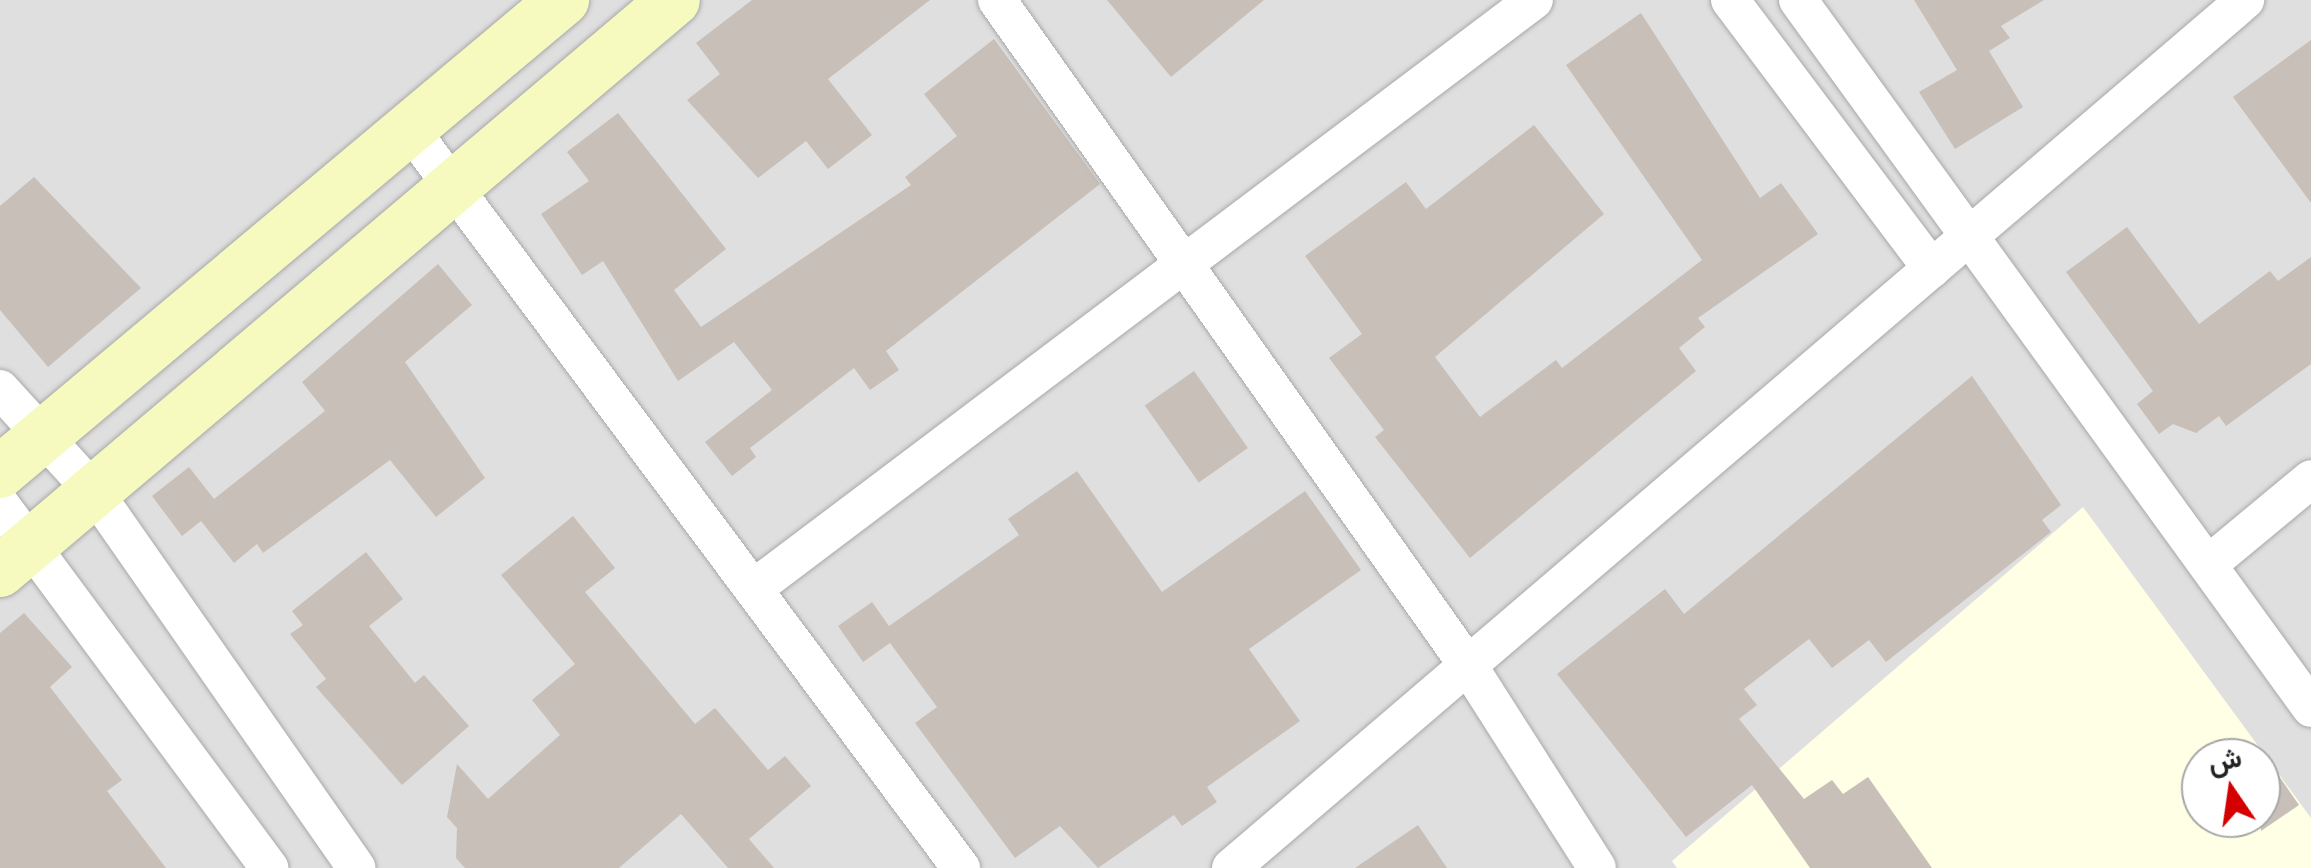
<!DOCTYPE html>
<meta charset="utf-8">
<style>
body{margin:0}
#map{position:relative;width:2311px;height:868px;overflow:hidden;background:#f2efe9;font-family:Helvetica,Vazirmatn,sans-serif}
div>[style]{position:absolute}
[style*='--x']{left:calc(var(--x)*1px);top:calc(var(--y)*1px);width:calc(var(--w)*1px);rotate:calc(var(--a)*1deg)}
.residential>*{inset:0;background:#e0dfdf}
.education>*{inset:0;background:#ffffe5}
.building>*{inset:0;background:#c7bfb8;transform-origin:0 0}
.roads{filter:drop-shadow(0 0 2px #a9a9a9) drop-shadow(0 0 2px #a9a9a9)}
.street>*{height:38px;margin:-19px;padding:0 19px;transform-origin:19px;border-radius:19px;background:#fff}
.secondary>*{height:52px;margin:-26px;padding:0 26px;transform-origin:26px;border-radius:26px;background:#f7fabf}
span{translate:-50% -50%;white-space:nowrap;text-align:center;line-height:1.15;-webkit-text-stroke:8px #fff;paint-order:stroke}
.north{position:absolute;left:2181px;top:738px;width:100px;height:100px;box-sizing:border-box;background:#fff;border:2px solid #a7a7a7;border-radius:50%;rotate:347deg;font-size:28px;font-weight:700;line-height:40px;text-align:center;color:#222}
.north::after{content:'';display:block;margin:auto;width:35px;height:45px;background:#d40000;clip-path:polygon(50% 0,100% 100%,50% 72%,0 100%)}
</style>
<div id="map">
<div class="residential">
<div style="clip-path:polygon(evenodd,0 0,2311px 0,2311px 868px,0 868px,0 0,2201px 758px,2261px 758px,2261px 818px,2201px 818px,2201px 758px)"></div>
</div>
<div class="education">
<div style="clip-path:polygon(evenodd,2083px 507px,2311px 818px,2311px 868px,1677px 868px,1672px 861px,2083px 507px,2201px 758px,2261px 758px,2261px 818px,2201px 818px,2201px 758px)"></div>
</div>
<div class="building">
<div style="clip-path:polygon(752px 0,930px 0,828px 79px,872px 135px,828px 169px,806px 141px,758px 178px,687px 100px,720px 74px,696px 43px)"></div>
<div style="clip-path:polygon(1107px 0,1264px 0,1171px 77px)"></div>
<div style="clip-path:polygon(1914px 0,2044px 0,2001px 26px,2010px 38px,1989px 51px,2023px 107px,1955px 149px,1919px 92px,1957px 70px)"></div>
<div style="clip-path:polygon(1641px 13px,1760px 198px,1781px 183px,1818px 234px,1698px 318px,1705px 327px,1679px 348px,1696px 371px,1470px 558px,1375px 437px,1384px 430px,1329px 358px,1362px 334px,1305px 256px,1406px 182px,1426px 209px,1534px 125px,1604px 214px,1435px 357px,1480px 417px,1556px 360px,1562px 368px,1702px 260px,1566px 65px)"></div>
<div style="clip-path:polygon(994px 39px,1100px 184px,886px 351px,899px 370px,870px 390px,854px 368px,750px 448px,756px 457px,732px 476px,705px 442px,772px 390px,734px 342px,678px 381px,603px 261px,582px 275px,541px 214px,589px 181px,567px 152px,618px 113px,726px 249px,674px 290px,701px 327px,911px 185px,905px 177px,957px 136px,924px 94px)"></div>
<div style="clip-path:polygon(2311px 40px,2311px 203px,2233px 97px)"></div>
<div style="clip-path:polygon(34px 177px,141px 288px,48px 367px,0 310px,0 206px)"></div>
<div style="clip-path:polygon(2127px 227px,2199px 324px,2270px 271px,2278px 281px,2311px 257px,2311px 364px,2226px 426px,2219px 416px,2196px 433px,2173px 424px,2159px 434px,2137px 404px,2153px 391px,2066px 272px)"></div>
<div style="clip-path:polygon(438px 264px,472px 305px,405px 362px,485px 478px,436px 517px,390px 460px,263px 553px,257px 544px,234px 563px,201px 521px,182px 536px,152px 496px,189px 467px,214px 499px,325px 411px,302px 382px)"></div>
<div style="left:1194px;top:371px;width:94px;height:60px;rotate:55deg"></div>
<div style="clip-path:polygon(1972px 376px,2061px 505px,2042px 520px,2051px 532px,1886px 662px,1869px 640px,1832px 668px,1809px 639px,1744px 689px,1757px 705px,1739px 719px,1804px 799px,1832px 780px,1843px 794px,1868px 777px,1932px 868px,1810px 868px,1752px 785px,1686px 837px,1557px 674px,1665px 589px,1684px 614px)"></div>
<div style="clip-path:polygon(1077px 471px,1162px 592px,1305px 491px,1361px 570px,1249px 649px,1300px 721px,1207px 787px,1217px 802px,1182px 826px,1174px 815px,1098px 868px,1060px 826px,1015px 858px,915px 723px,937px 707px,890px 643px,863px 662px,838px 626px,872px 602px,889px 626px,1019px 535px,1008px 519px)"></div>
<div style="clip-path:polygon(573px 516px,615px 568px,585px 592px,695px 724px,715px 708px,768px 770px,785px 756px,811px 786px,749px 839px,774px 868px,728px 868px,681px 814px,619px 868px,465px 868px,456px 858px,457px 828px,447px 817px,457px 764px,488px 799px,560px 735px,532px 700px,575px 664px,501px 575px)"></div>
<div style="clip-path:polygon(366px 552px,403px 599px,369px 626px,415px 683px,424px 675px,469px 726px,402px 785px,316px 687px,326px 679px,290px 634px,303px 625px,292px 611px)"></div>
<div style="clip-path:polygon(24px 613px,72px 667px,50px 687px,122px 780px,107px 791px,166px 868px,0 868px,0 633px)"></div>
<div style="clip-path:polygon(2261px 750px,2299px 805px,2261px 831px)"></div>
<div style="clip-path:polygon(1418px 825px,1447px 868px,1355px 868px)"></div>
</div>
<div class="roads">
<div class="street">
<div style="--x:997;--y:0;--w:817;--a:54.72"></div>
<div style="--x:1469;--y:667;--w:238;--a:57.5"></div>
<div style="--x:1730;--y:0;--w:336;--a:53.1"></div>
<div style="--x:1798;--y:0;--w:874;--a:54.07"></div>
<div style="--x:410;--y:129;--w:922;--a:53.29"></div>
<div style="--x:0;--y:389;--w:141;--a:47.6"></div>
<div style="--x:95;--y:493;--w:457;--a:55.1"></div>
<div style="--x:0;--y:504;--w:453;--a:53.5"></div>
<div style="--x:2210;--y:563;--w:131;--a:-39.7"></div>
<div style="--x:753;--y:589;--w:978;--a:-37.02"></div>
<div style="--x:1231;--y:868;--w:1335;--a:-40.56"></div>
</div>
<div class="secondary">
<div style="--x:0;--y:472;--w:735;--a:-39.98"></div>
<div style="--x:0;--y:571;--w:883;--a:-40.27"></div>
</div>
</div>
<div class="north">ش</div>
</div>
